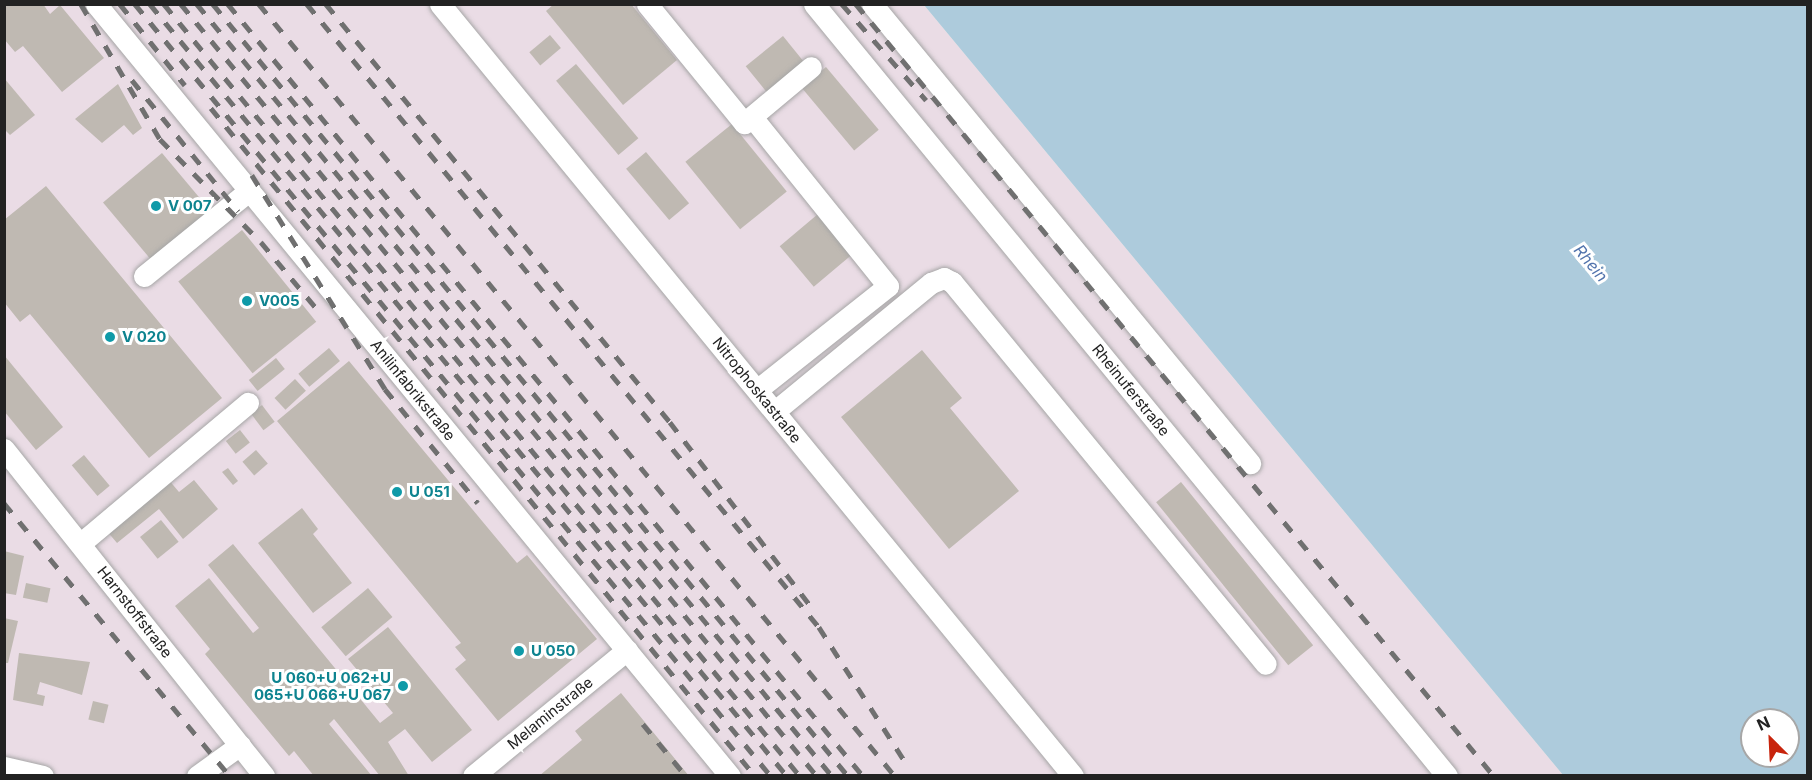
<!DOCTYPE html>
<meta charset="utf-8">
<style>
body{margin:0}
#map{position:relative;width:1812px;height:780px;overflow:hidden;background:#f1f0e9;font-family:Inter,sans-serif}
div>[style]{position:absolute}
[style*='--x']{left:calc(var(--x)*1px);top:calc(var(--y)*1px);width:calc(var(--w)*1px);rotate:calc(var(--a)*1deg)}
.industrial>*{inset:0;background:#eadce5}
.water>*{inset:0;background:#adcbdc}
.building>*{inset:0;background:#bfb9b2;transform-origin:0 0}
.roads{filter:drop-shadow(0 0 2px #a6a6a6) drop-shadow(0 0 2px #a6a6a6)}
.minor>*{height:21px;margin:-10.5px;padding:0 10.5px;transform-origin:10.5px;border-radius:10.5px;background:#fff}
.rail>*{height:4.5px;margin-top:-2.25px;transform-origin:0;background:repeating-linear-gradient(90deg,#707070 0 12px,transparent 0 24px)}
.dots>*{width:16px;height:16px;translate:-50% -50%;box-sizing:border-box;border:3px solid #fff;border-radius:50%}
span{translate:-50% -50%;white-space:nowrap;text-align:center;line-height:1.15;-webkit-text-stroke:6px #fff;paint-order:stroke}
.culture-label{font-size:15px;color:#0d838f;font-weight:700}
.left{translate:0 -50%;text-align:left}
.right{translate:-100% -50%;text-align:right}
.street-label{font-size:15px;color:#222}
.water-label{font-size:16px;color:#5274ad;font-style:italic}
.frame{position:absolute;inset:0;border:6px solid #222;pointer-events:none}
.north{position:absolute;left:1740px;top:708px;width:60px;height:60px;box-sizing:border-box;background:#fff;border:2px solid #a7a7a7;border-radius:50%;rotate:336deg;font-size:16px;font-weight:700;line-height:24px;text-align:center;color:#222}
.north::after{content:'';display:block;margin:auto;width:21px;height:27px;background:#c8240c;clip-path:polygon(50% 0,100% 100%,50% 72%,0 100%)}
</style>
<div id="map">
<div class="industrial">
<div style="clip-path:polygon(5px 4px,924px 5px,1563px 775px,5px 776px)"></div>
</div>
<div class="water">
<div style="clip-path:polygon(evenodd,924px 5px,1807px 5px,1807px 775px,1563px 775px,924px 5px,1752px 720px,1788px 720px,1788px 756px,1752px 756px,1752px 720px)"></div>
</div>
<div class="building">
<div style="clip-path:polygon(4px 4px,43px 4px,50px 14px,60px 5px,104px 58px,62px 92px,23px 46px,15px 52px,4px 39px)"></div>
<div style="clip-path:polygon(554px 4px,631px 4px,677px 60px,623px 105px,546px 11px)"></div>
<div style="left:550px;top:35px;width:17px;height:27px;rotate:50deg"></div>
<div style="left:783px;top:36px;width:35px;height:48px;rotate:51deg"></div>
<div style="left:576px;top:64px;width:97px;height:26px;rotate:50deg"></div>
<div style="left:826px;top:67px;width:82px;height:32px;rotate:50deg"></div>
<div style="clip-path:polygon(4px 78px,35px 115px,10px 135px,4px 129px)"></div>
<div style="clip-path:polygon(118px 84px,142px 128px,133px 135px,124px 125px,102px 143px,75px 119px)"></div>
<div style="left:732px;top:124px;width:87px;height:60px;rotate:51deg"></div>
<div style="left:646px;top:152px;width:67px;height:26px;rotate:50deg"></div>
<div style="left:162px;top:153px;width:74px;height:77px;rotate:50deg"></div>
<div style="clip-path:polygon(46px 186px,222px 398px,149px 458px,30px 314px,20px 322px,4px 302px,4px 220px)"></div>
<div style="left:818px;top:214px;width:53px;height:50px;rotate:50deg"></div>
<div style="left:242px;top:230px;width:118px;height:82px;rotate:51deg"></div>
<div style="left:329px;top:348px;width:17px;height:40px;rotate:50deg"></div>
<div style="clip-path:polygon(922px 350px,962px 398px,950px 408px,1019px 491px,949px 549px,841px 417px)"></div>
<div style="clip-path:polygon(4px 355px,63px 427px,36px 450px,4px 411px)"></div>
<div style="left:276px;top:358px;width:14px;height:35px;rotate:51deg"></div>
<div style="clip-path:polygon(349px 361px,517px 563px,527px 555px,597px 639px,498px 721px,455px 669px,466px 660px,455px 647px,461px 643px,277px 421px)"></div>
<div style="left:295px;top:379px;width:16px;height:28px;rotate:47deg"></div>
<div style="left:262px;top:405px;width:21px;height:14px;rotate:53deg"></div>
<div style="left:240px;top:430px;width:16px;height:18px;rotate:52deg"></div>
<div style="left:256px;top:450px;width:18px;height:18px;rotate:49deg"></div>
<div style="left:84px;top:455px;width:40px;height:16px;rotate:50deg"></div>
<div style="clip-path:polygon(228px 468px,238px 481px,233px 485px,222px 472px)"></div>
<div style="clip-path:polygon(168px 479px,179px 492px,194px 480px,218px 509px,183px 539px,159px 509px,117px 543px,106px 530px)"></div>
<div style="left:1181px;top:482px;width:210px;height:32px;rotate:51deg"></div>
<div style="clip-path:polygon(302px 508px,318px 529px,313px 534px,352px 583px,313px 613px,258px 543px)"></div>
<div style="left:161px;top:520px;width:28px;height:27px;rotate:51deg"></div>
<div style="clip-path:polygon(233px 544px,380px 723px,393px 713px,348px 659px,388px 627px,472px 730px,432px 762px,405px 729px,388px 742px,409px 776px,380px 776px,334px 719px,329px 724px,372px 776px,314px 776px,294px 751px,289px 756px,205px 654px,210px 649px,175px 606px,209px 578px,253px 633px,259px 628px,208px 565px)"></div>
<div style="clip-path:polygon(4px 551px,24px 556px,16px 595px,4px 593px)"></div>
<div style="left:26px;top:583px;width:25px;height:15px;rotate:12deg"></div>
<div style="left:368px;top:588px;width:38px;height:61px;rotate:50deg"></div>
<div style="clip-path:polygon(4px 618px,18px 621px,8px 663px,4px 663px)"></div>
<div style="clip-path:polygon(19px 653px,90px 662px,82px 695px,40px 682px,37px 694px,45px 696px,43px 706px,13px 700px)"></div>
<div style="clip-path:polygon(621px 693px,689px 776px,539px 776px,582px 740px,575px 731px)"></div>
<div style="left:93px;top:701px;width:16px;height:19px;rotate:14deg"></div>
</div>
<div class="roads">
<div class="minor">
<div style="--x:96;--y:4;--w:999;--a:50.61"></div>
<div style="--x:440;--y:4;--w:998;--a:50.65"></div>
<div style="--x:647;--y:4;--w:154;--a:50.8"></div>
<div style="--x:744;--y:123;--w:87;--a:-39.9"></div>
<div style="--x:814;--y:4;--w:998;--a:50.65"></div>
<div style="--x:872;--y:4;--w:595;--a:50.53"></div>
<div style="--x:752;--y:117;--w:217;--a:51.2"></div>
<div style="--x:888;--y:286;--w:167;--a:141.6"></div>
<div style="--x:144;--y:276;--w:136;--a:-39.1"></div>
<div style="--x:775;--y:411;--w:202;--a:-39.4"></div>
<div style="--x:931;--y:283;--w:14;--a:-21"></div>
<div style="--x:944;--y:278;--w:9;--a:27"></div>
<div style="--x:952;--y:282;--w:494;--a:50.6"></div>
<div style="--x:4;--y:449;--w:418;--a:51.5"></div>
<div style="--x:81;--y:543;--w:218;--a:-40"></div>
<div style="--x:4;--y:767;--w:40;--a:13"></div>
<div style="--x:197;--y:776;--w:53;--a:-35.8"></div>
<div style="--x:473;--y:776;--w:199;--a:-39.3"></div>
</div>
</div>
<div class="rail">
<div style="--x:81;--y:4;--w:156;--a:59.7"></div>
<div style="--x:160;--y:139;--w:144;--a:45.6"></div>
<div style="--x:261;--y:242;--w:87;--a:50.1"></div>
<div style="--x:120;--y:4;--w:104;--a:51.3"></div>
<div style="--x:135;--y:4;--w:1000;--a:50.52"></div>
<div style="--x:150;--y:4;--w:1001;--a:50.47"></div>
<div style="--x:164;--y:4;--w:1000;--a:50.52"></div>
<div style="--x:181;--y:4;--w:1000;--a:50.52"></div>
<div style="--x:197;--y:4;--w:1000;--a:50.56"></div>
<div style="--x:213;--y:4;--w:1000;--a:50.56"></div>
<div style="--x:228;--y:4;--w:1000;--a:50.56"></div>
<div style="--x:259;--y:4;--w:1000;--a:50.52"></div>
<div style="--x:307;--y:4;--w:806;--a:50.59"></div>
<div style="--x:819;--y:627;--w:165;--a:57.4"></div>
<div style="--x:326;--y:4;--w:541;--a:50.55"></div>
<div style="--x:670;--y:422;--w:234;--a:52.6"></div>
<div style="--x:842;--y:4;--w:128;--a:48.8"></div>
<div style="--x:856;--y:4;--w:1002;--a:50.43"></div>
<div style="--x:132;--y:80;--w:169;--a:51"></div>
<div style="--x:211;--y:108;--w:861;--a:50.84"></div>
<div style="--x:252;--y:175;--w:252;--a:58.1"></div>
<div style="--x:385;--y:389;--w:147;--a:50.8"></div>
<div style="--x:4;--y:503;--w:354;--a:50.4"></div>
<div style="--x:643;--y:724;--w:67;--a:50.4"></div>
</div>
<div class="dots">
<div style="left:156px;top:206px;background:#0f9aa8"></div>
<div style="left:247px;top:301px;background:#0f9aa8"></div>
<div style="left:110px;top:337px;background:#0f9aa8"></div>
<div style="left:397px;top:492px;background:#0f9aa8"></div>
<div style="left:519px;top:651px;background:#0f9aa8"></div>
<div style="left:403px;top:686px;background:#0f9aa8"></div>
</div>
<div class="culture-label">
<span class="left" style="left:168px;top:206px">V 007</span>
<span class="left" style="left:259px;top:301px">V005</span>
<span class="left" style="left:122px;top:337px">V 020</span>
<span class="left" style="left:409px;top:492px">U 051</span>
<span class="left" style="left:531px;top:651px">U 050</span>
<span class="right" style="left:391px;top:686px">U 060+U 062+U<br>065+U 066+U 067</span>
</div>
<div class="street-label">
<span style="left:413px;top:390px;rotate:51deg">Anilinfabrikstraße</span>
<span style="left:757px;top:390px;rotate:51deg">Nitrophoskastraße</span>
<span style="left:1131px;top:390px;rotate:51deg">Rheinuferstraße</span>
<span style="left:135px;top:612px;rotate:52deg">Harnstoffstraße</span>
<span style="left:550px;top:713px;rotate:-39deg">Melaminstraße</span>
</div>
<div class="water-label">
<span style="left:1591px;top:263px;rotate:50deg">Rhein</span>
</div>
<div class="frame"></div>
<div class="north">N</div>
</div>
